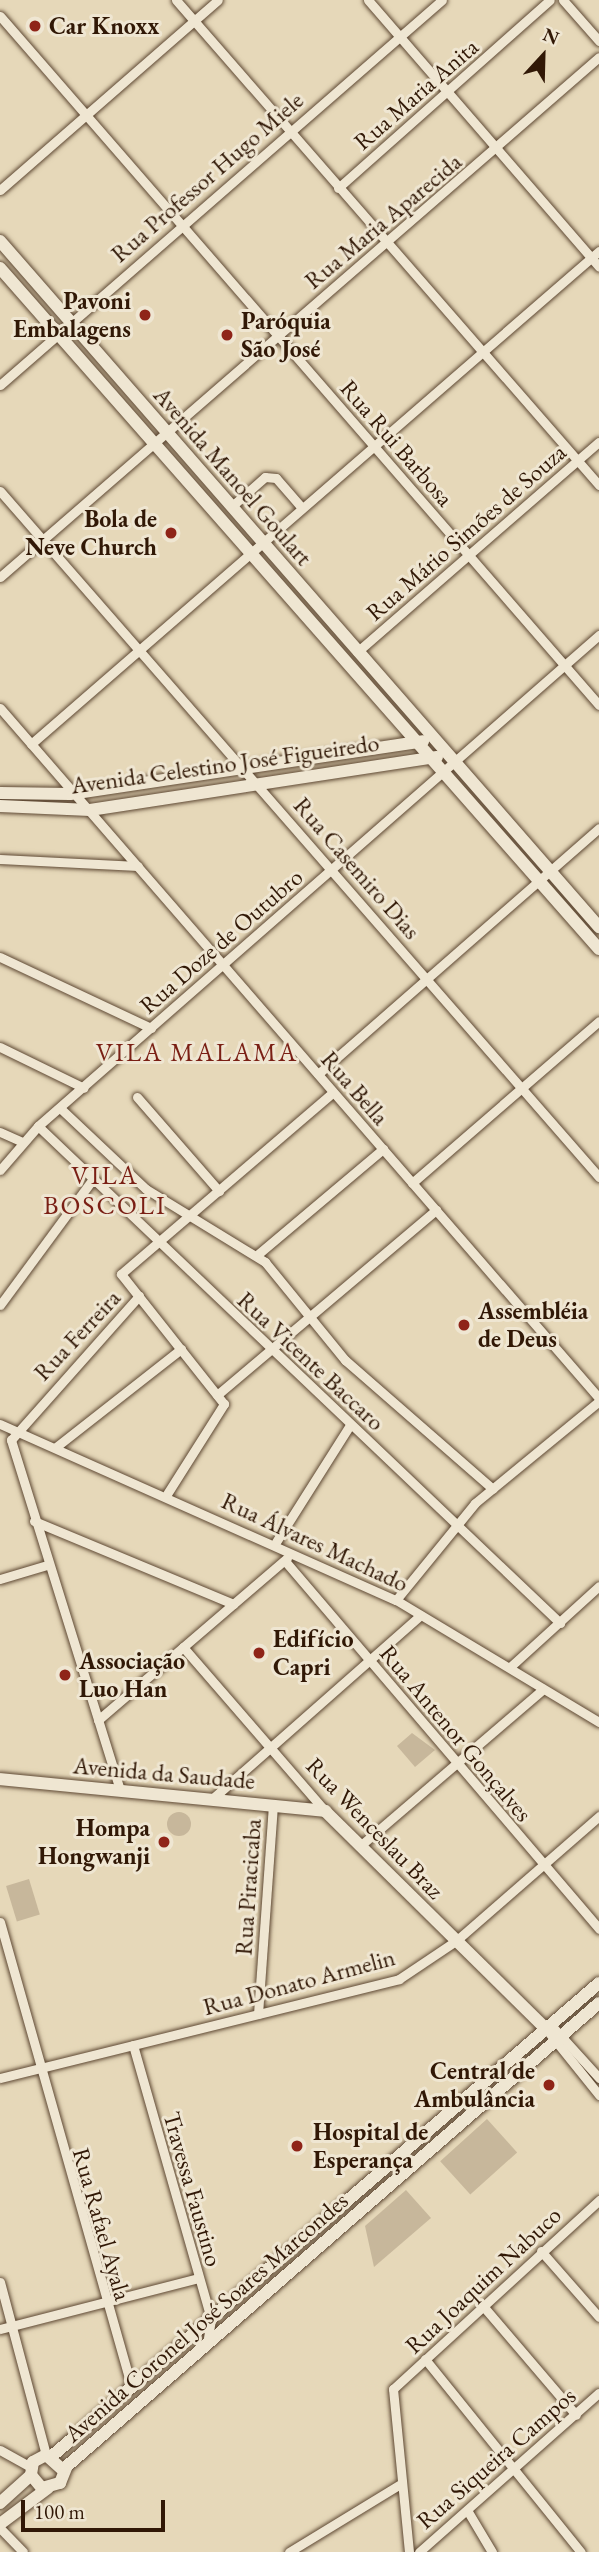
<!DOCTYPE html>
<meta charset="utf-8">
<style>
body{margin:0}
#map{position:relative;width:599px;height:2552px;overflow:hidden;background:#e6d8b9;font-family:"EB Garamond",serif}
div>[style]{position:absolute}
[style*='--x']{left:calc(var(--x)*1px);top:calc(var(--y)*1px);width:calc(var(--w)*1px);rotate:calc(var(--a)*1deg)}
.green>*{inset:0;background:#c7b79b;transform-origin:0 0}
.round{border-radius:50%}
.roads{filter:drop-shadow(0 0 2px #5e4833) drop-shadow(0 0 2px #5e4833)}
.street>*{height:9px;margin:-4.5px;padding:0 4.5px;transform-origin:4.5px;border-radius:4.5px;background:#efe6d2}
.secondary>*{height:12px;margin:-6px;padding:0 6px;transform-origin:6px;border-radius:6px;background:#efe6d2}
.dots>*{width:19px;height:19px;translate:-50% -50%;box-sizing:border-box;border:4px solid #efe6d2;border-radius:50%}
span{translate:-50% -50%;white-space:nowrap;text-align:center;line-height:1.15;-webkit-text-stroke:6px #efe6d2;paint-order:stroke}
.poi-label{font-size:24px;color:#311806;font-weight:700}
.left{translate:0 -50%;text-align:left}
.right{translate:-100% -50%;text-align:right}
.street-label{font-size:24px;color:#311806}
.neighbourhood-label{font-size:26px;color:#7a1f14;letter-spacing:2px}
.north{position:absolute;left:508px;top:21px;width:70px;height:70px;-webkit-text-stroke:5px #efe6d2;paint-order:stroke;rotate:22deg;font-size:19px;font-weight:700;line-height:28px;text-align:center;color:#311806}
.north::after{content:'';display:block;margin:auto;width:24px;height:32px;background:#311806;clip-path:polygon(50% 0,100% 100%,50% 72%,0 100%)}
.scale{position:absolute;left:21px;top:2500px;width:144px;height:32px;box-sizing:border-box;border:4px solid #311806;border-top:0;padding-left:9px;font-size:21px;line-height:24px;white-space:nowrap;color:#311806;-webkit-text-stroke:5px #efe6d2;paint-order:stroke}
</style>
<div id="map">
<div class="green">
<div style="clip-path:polygon(412px 1733px,435px 1750px,415px 1767px,397px 1746px)"></div>
<div class="round" style="left:167px;top:1812px;width:24px;height:24px"></div>
<div style="left:29px;top:1879px;width:37px;height:24px;rotate:73deg"></div>
<div style="left:487px;top:2119px;width:45px;height:63px;rotate:48deg"></div>
<div style="clip-path:polygon(406px 2190px,431px 2218px,374px 2267px,365px 2226px)"></div>
</div>
<div class="roads">
<div class="street">
<div style="--x:176;--y:0;--w:644;--a:48.91"></div>
<div style="--x:368;--y:0;--w:353;--a:49.1"></div>
<div style="--x:563;--y:0;--w:55;--a:48.7"></div>
<div style="--x:0;--y:16;--w:913;--a:49"></div>
<div style="--x:338;--y:188;--w:283;--a:-41.6"></div>
<div style="--x:0;--y:190;--w:289;--a:-41.1"></div>
<div style="--x:0;--y:385;--w:586;--a:-41.06"></div>
<div style="--x:0;--y:491;--w:911;--a:48.87"></div>
<div style="--x:232;--y:506;--w:44;--a:-41.3"></div>
<div style="--x:265;--y:477;--w:11;--a:5"></div>
<div style="--x:276;--y:478;--w:38;--a:49"></div>
<div style="--x:0;--y:577;--w:793;--a:-40.96"></div>
<div style="--x:357;--y:652;--w:320;--a:-41"></div>
<div style="--x:0;--y:708;--w:914;--a:49.04"></div>
<div style="--x:31;--y:744;--w:752;--a:-40.96"></div>
<div style="--x:0;--y:859;--w:138;--a:2.9"></div>
<div style="--x:0;--y:957;--w:167;--a:25.2"></div>
<div style="--x:0;--y:1047;--w:93;--a:26"></div>
<div style="--x:318;--y:1074;--w:373;--a:-41.2"></div>
<div style="--x:137;--y:1097;--w:125;--a:48.9"></div>
<div style="--x:60;--y:1108;--w:118;--a:43.3"></div>
<div style="--x:146;--y:1189;--w:140;--a:31.5"></div>
<div style="--x:265;--y:1262;--w:127;--a:50.8"></div>
<div style="--x:345;--y:1360;--w:196;--a:41.1"></div>
<div style="--x:38;--y:1126;--w:721;--a:43.59"></div>
<div style="--x:0;--y:1132;--w:24;--a:24"></div>
<div style="--x:0;--y:1170;--w:58;--a:-49.2"></div>
<div style="--x:38;--y:1126;--w:746;--a:-41.19"></div>
<div style="--x:412;--y:1183;--w:247;--a:-40.9"></div>
<div style="--x:257;--y:1255;--w:165;--a:-40.1"></div>
<div style="--x:0;--y:1305;--w:157;--a:-53.6"></div>
<div style="--x:217;--y:1395;--w:287;--a:-40.2"></div>
<div style="--x:0;--y:1424;--w:433;--a:24"></div>
<div style="--x:396;--y:1600;--w:237;--a:31"></div>
<div style="--x:56;--y:1447;--w:159;--a:-38.1"></div>
<div style="--x:167;--y:1494;--w:107;--a:-57.7"></div>
<div style="--x:224;--y:1404;--w:166;--a:-128.4"></div>
<div style="--x:121;--y:1274;--w:279;--a:-40.6"></div>
<div style="--x:34;--y:1521;--w:216;--a:22.6"></div>
<div style="--x:276;--y:1542;--w:138;--a:-57.7"></div>
<div style="--x:285;--y:1561;--w:484;--a:49.5"></div>
<div style="--x:0;--y:1579;--w:49;--a:-16.6"></div>
<div style="--x:396;--y:1600;--w:125;--a:-50.8"></div>
<div style="--x:475;--y:1503;--w:161;--a:-39.4"></div>
<div style="--x:183;--y:1647;--w:217;--a:49.1"></div>
<div style="--x:510;--y:1667;--w:120;--a:-42.3"></div>
<div style="--x:98;--y:1720;--w:249;--a:-40.6"></div>
<div style="--x:120;--y:1790;--w:367;--a:-107.3"></div>
<div style="--x:11;--y:1440;--w:193;--a:-48.4"></div>
<div style="--x:212;--y:1799;--w:278;--a:-41.4"></div>
<div style="--x:360;--y:1846;--w:241;--a:-40.6"></div>
<div style="--x:0;--y:1922;--w:484;--a:74.2"></div>
<div style="--x:258;--y:2014;--w:210;--a:-85.9"></div>
<div style="--x:551;--y:2025;--w:72;--a:47.8"></div>
<div style="--x:546;--y:2029;--w:85;--a:51.2"></div>
<div style="--x:133;--y:2045;--w:285;--a:74.1"></div>
<div style="--x:211;--y:2319;--w:24;--a:99"></div>
<div style="--x:0;--y:2078;--w:411;--a:-13.9"></div>
<div style="--x:399;--y:1979;--w:70;--a:-33.9"></div>
<div style="--x:457;--y:1940;--w:189;--a:-41.1"></div>
<div style="--x:541;--y:2251;--w:88;--a:48.7"></div>
<div style="--x:0;--y:2282;--w:179;--a:75.1"></div>
<div style="--x:483;--y:2306;--w:143;--a:49.5"></div>
<div style="--x:0;--y:2329;--w:204;--a:-14.4"></div>
<div style="--x:425;--y:2359;--w:248;--a:51.1"></div>
<div style="--x:0;--y:2450;--w:35;--a:29"></div>
<div style="--x:467;--y:2510;--w:49;--a:59.2"></div>
<div style="--x:0;--y:2528;--w:33;--a:46"></div>
<div style="--x:289;--y:2552;--w:132;--a:-31.4"></div>
<div style="--x:409;--y:2552;--w:164;--a:-95.6"></div>
<div style="--x:393;--y:2389;--w:280;--a:-42.5"></div>
<div style="--x:419;--y:2552;--w:240;--a:-41.5"></div>
</div>
<div class="secondary">
<div style="--x:0;--y:241;--w:911;--a:48.87"></div>
<div style="--x:0;--y:268;--w:907;--a:48.67"></div>
<div style="--x:0;--y:793;--w:70;--a:0.8"></div>
<div style="--x:70;--y:794;--w:357;--a:-8.5"></div>
<div style="--x:0;--y:806;--w:90;--a:2.5"></div>
<div style="--x:90;--y:810;--w:351;--a:-8.7"></div>
<div style="--x:0;--y:1779;--w:327;--a:5.6"></div>
<div style="--x:325;--y:1811;--w:310;--a:44.6"></div>
<div style="--x:52;--y:2456;--w:723;--a:-40.85"></div>
<div style="--x:64;--y:2471;--w:24;--a:-138"></div>
<div style="--x:46;--y:2455;--w:15;--a:152"></div>
<div style="--x:33;--y:2462;--w:13;--a:99"></div>
<div style="--x:31;--y:2475;--w:17;--a:50"></div>
<div style="--x:42;--y:2488;--w:19;--a:-16"></div>
<div style="--x:60;--y:2483;--w:18;--a:-68"></div>
<div style="--x:67;--y:2466;--w:705;--a:-41.03"></div>
<div style="--x:0;--y:2503;--w:42;--a:-42.1"></div>
<div style="--x:0;--y:2524;--w:60;--a:-36.9"></div>
</div>
</div>
<div class="dots">
<div style="left:35px;top:26px;background:#8f2418"></div>
<div style="left:145px;top:315px;background:#8f2418"></div>
<div style="left:227px;top:335px;background:#8f2418"></div>
<div style="left:171px;top:533px;background:#8f2418"></div>
<div style="left:464px;top:1325px;background:#8f2418"></div>
<div style="left:259px;top:1653px;background:#8f2418"></div>
<div style="left:65px;top:1675px;background:#8f2418"></div>
<div style="left:164px;top:1842px;background:#8f2418"></div>
<div style="left:549px;top:2085px;background:#8f2418"></div>
<div style="left:297px;top:2146px;background:#8f2418"></div>
</div>
<div class="poi-label">
<span class="left" style="left:49px;top:26px">Car Knoxx</span>
<span class="right" style="left:131px;top:315px">Pavoni<br>Embalagens</span>
<span class="left" style="left:241px;top:335px">Paróquia<br>São José</span>
<span class="right" style="left:157px;top:533px">Bola de<br>Neve Church</span>
<span class="left" style="left:478px;top:1325px">Assembléia<br>de Deus</span>
<span class="left" style="left:273px;top:1653px">Edifício<br>Capri</span>
<span class="left" style="left:79px;top:1675px">Associação<br>Luo Han</span>
<span class="right" style="left:150px;top:1842px">Hompa<br>Hongwanji</span>
<span class="right" style="left:535px;top:2085px">Central de<br>Ambulância</span>
<span class="left" style="left:313px;top:2146px">Hospital de<br>Esperança</span>
</div>
<div class="street-label">
<span style="left:416px;top:94px;rotate:-41deg">Rua Maria Anita</span>
<span style="left:207px;top:177px;rotate:-41deg">Rua Professor Hugo Miele</span>
<span style="left:383px;top:221px;rotate:-40deg">Rua Maria Aparecida</span>
<span style="left:397px;top:443px;rotate:49deg">Rua Rui Barbosa</span>
<span style="left:233px;top:476px;rotate:49deg">Avenida Manoel Goulart</span>
<span style="left:466px;top:532px;rotate:-41deg">Rua Mário Simões de Souza</span>
<span style="left:225px;top:764px;rotate:-8deg">Avenida Celestino José Figueiredo</span>
<span style="left:357px;top:868px;rotate:49deg">Rua Casemiro Dias</span>
<span style="left:221px;top:941px;rotate:-41deg">Rua Doze de Outubro</span>
<span style="left:355px;top:1088px;rotate:49deg">Rua Bella</span>
<span style="left:77px;top:1335px;rotate:-47deg">Rua Ferreira</span>
<span style="left:311px;top:1361px;rotate:43deg">Rua Vicente Baccaro</span>
<span style="left:315px;top:1542px;rotate:25deg">Rua Álvares Machado</span>
<span style="left:456px;top:1733px;rotate:50deg">Rua Antenor Gonçalves</span>
<span style="left:164px;top:1773px;rotate:5deg">Avenida da Saudade</span>
<span style="left:375px;top:1828px;rotate:46deg">Rua Wenceslau Braz</span>
<span style="left:248px;top:1887px;rotate:-86deg">Rua Piracicaba</span>
<span style="left:299px;top:1982px;rotate:-15deg">Rua Donato Armelin</span>
<span style="left:193px;top:2189px;rotate:74deg">Travessa Faustino</span>
<span style="left:102px;top:2224px;rotate:74deg">Rua Rafael Ayala</span>
<span style="left:483px;top:2280px;rotate:-43deg">Rua Joaquim Nabuco</span>
<span style="left:206px;top:2317px;rotate:-41deg">Avenida Coronel José Soares Marcondes</span>
<span style="left:496px;top:2458px;rotate:-41deg">Rua Siqueira Campos</span>
</div>
<div class="neighbourhood-label">
<span style="left:197px;top:1053px">VILA MALAMA</span>
<span style="left:105px;top:1191px">VILA<br>BOSCOLI</span>
</div>
<div class="north">N</div>
<div class="scale">100 m</div>
</div>
